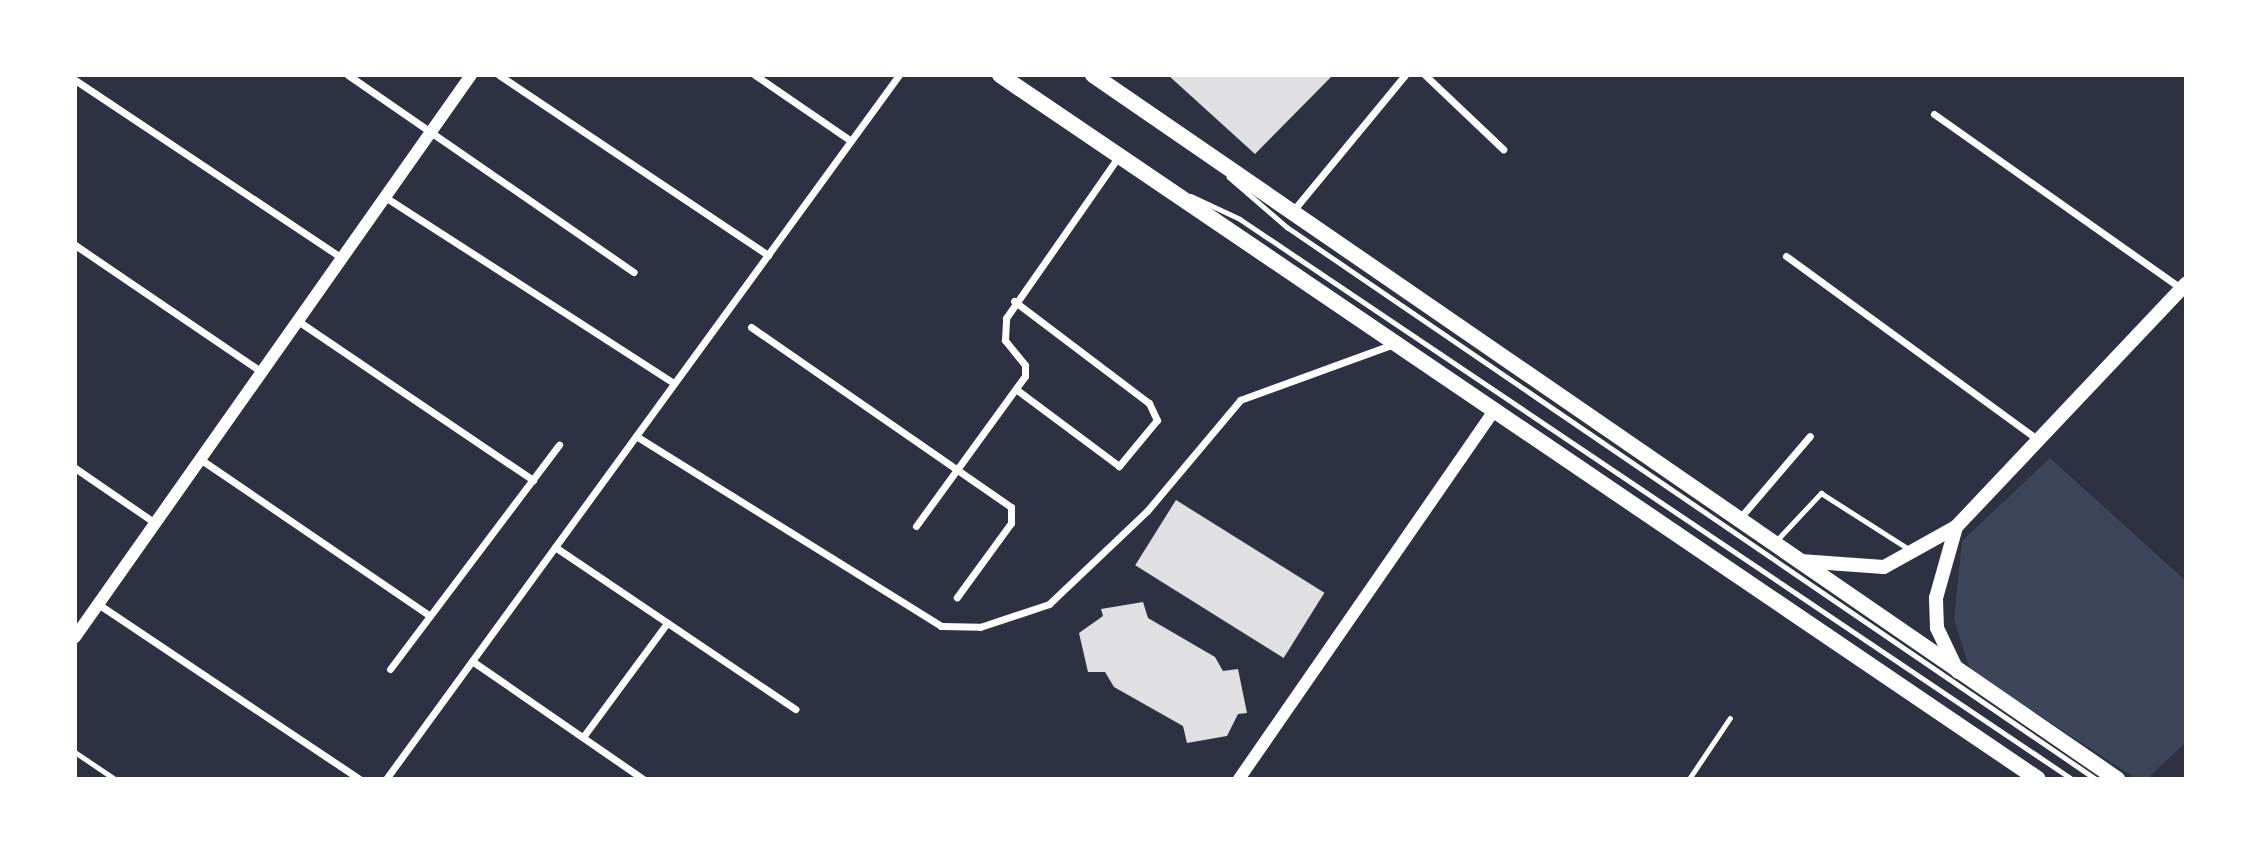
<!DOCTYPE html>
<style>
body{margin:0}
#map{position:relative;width:2261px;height:854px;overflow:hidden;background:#2d3142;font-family:Merriweather,serif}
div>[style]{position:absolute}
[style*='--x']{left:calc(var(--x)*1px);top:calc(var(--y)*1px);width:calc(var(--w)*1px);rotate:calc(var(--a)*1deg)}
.green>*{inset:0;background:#3c4559}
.building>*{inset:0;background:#e0e0e3;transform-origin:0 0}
.service>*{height:4.5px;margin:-2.25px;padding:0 2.25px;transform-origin:2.25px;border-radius:2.25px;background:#fff}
.minor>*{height:7px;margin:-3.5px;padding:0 3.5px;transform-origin:3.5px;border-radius:3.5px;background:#fff}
.tertiary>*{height:12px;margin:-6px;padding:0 6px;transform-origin:6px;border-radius:6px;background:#fff}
.secondary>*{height:14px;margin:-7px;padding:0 7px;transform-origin:7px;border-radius:7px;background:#fff}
.primary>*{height:16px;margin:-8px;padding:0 8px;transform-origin:8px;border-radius:8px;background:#fff}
span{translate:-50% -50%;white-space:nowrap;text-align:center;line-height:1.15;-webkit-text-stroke:5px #fff;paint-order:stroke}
.frame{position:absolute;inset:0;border:77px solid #fff;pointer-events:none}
</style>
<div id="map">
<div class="green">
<div style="clip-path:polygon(2050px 458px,2186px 581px,2186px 742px,2147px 779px,2137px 779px,1970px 670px,1954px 619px,1962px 541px)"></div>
</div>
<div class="building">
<div style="clip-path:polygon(1168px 75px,1333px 75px,1255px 154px)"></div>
<div style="left:1176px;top:500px;width:175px;height:77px;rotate:32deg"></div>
<div style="clip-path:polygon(1143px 602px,1148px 618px,1215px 657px,1223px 671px,1238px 669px,1247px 713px,1238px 714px,1227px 736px,1187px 743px,1183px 726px,1114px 687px,1105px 672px,1088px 672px,1079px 633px,1103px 616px,1101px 609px)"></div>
</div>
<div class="service">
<div style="--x:1229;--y:177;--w:77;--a:40.8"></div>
<div style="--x:1287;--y:227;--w:979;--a:34.31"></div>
<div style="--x:1191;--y:196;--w:54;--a:25.1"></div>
<div style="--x:1240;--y:219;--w:1003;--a:33.94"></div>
<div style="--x:1776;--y:541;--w:66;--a:-46.8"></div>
<div style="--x:1821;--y:493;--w:104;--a:32.5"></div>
<div style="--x:75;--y:752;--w:48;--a:34"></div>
<div style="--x:1689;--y:779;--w:73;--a:-56.1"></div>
</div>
<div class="minor">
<div style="--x:348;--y:75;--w:347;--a:34.6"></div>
<div style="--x:499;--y:75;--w:324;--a:33.8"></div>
<div style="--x:755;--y:75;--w:116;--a:34.5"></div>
<div style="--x:1425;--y:75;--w:108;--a:43.5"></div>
<div style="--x:75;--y:80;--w:321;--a:33.7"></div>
<div style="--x:1934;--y:114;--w:302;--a:35.2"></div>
<div style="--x:385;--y:197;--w:344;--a:32.8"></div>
<div style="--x:1292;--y:212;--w:178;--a:-50.5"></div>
<div style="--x:75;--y:245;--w:226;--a:34.2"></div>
<div style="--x:1786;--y:256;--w:312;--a:36.1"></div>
<div style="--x:1014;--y:301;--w:169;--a:37.1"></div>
<div style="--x:1149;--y:403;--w:19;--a:65"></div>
<div style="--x:1157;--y:420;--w:60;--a:129.6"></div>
<div style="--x:1119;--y:466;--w:127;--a:-143.3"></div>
<div style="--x:298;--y:321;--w:284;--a:34.1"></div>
<div style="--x:751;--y:327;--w:316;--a:34.7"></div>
<div style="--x:1011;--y:507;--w:16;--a:90"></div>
<div style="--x:1011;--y:523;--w:92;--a:126.1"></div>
<div style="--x:636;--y:436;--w:359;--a:31.9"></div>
<div style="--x:941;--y:626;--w:39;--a:1"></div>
<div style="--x:980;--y:627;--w:73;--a:-18.4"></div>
<div style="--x:1049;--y:604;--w:135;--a:-43.5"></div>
<div style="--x:1147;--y:511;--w:145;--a:-50"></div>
<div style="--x:1240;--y:400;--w:164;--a:-20"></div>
<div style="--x:200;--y:459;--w:278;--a:34.3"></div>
<div style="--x:75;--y:468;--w:97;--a:34.5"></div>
<div style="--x:1739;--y:519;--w:109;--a:-49.5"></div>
<div style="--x:916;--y:526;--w:185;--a:-54"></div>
<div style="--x:1025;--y:376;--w:11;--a:-90"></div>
<div style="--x:1025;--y:365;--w:32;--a:-129"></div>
<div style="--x:1005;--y:340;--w:22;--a:-87"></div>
<div style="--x:1006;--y:318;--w:198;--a:-55.1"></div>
<div style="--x:555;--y:547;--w:290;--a:34"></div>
<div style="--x:98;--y:604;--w:314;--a:33.8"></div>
<div style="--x:472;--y:661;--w:208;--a:34.6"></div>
<div style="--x:390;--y:669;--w:281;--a:-53"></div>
<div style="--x:583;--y:737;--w:142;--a:-53.6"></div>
<div style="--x:386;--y:779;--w:871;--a:-53.92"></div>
</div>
<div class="tertiary">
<div style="--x:75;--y:637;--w:688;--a:-54.83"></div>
<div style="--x:1239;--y:779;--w:448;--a:-55.3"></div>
</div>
<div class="secondary">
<div style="--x:1800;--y:561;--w:84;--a:4.1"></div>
<div style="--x:1884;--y:567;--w:82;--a:-29.1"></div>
<div style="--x:1958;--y:672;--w:49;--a:-115.5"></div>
<div style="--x:1937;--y:628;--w:30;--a:-92"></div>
<div style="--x:1936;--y:598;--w:74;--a:-74.3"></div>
<div style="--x:1956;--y:527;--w:335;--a:-46.6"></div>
</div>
<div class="primary">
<div style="--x:1000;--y:75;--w:1254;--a:34.15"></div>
<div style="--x:1093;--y:75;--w:1243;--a:34.51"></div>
</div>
<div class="frame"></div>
</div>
